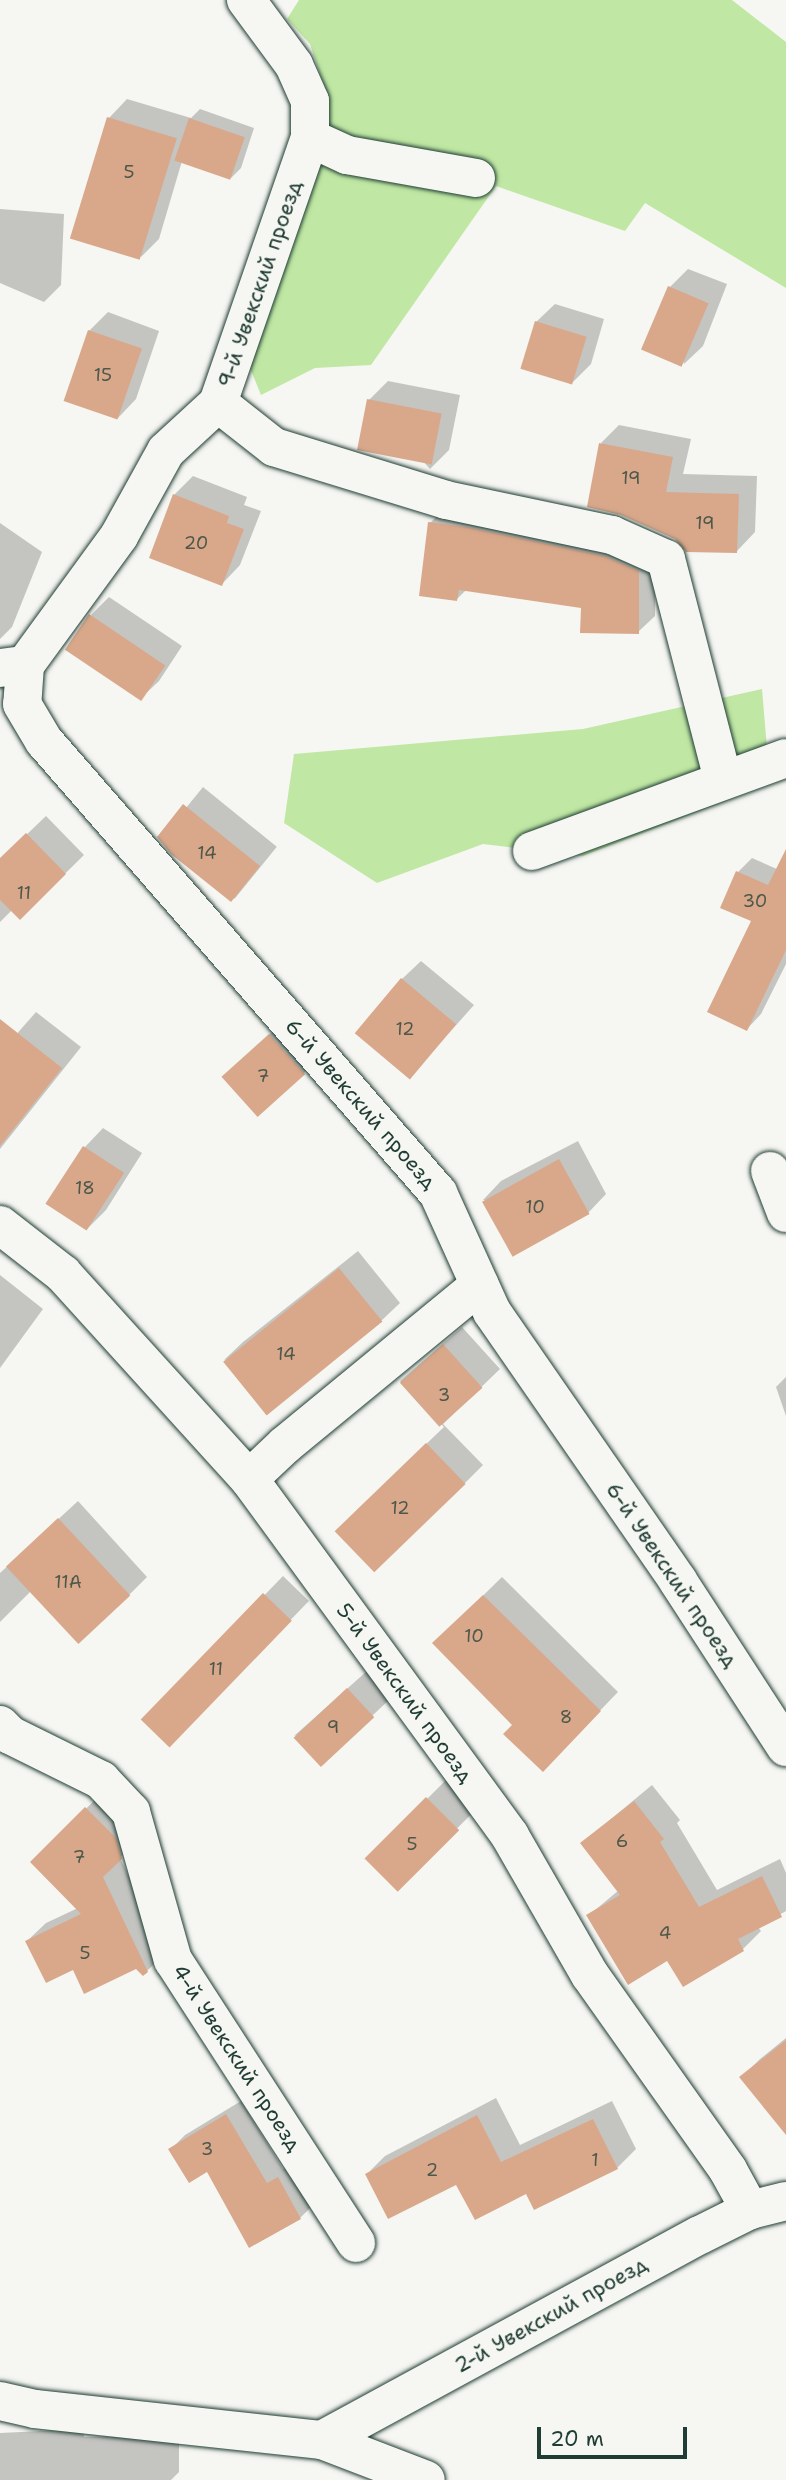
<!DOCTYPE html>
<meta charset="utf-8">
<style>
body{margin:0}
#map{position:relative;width:786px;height:2480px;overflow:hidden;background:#f6f6f2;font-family:"Shantell Sans",sans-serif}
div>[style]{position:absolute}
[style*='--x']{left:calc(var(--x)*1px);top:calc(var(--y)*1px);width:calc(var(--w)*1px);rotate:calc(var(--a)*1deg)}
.green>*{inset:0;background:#c0e8a4}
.shadow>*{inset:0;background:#0003;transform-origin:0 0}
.building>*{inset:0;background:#d9a88b;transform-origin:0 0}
.roads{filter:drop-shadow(0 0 2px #1f3d34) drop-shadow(0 0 2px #1f3d34)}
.minor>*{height:38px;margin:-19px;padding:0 19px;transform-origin:19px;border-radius:19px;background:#f6f6f2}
span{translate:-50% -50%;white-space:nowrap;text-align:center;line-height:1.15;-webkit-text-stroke:5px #f6f6f2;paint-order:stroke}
.number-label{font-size:18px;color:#4e584a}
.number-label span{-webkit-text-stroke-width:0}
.street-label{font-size:21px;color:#1f3d34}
.scale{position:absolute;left:537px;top:2427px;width:150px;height:32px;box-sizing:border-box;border:4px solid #1f3d34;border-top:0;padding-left:9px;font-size:21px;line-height:24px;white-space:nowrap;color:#1f3d34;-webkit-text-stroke:5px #f6f6f2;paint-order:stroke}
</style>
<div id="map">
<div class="green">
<div style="clip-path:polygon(299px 0,732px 0,786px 42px,786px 288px,645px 203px,625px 231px,496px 186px,371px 365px,315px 368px,261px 395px,250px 368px,326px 92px,310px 44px,287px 19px)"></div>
<div style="clip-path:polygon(762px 689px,770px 784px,583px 856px,483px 844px,377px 883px,284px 823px,294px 754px,583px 729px)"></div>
</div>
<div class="shadow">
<div style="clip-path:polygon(127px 99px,191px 118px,200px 109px,254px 128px,241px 168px,231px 178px,182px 161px,159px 239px,141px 257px,109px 118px)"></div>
<div style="clip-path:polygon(0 209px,64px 214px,61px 285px,44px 302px,0 283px)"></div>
<div style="clip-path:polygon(688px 269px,727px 284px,703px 346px,684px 364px,670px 287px)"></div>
<div style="clip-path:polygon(555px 304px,604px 319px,591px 364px,572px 383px,536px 322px)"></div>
<div style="clip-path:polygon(108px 312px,159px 331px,136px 399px,118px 418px,89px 331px)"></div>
<div style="clip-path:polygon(388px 381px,460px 395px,449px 450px,430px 469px,369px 400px)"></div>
<div style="clip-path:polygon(619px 425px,691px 439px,683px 474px,757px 476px,755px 532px,737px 551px,601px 443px)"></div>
<div style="clip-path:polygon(193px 476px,247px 497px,244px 505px,261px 511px,240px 565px,222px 584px,174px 495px)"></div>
<div style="clip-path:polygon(446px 507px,655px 555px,655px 616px,638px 632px,582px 606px,467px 589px,457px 599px,430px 523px)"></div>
<div style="clip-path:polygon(0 523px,42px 552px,12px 627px,0 639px)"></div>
<div style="clip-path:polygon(109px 597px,182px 646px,159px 681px,140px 699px,91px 615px)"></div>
<div style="left:203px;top:787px;width:95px;height:67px;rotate:39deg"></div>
<div style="clip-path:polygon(46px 816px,84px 855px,20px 918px,12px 910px,0 922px,0 860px)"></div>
<div style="clip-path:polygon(752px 858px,786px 873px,786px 964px,761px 1014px,747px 1029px,753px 921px,738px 872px)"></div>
<div style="clip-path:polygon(421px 961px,474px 1005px,410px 1077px,402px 979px)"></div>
<div style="clip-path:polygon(36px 1012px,81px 1047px,0 1149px,0 1053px)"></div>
<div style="clip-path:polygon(289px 1017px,322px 1054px,304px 1073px,242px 1059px)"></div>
<div style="clip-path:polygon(103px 1128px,142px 1153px,106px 1210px,87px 1229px,48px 1204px,85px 1147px)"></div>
<div style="clip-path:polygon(578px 1141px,606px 1194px,588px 1213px,483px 1200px,501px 1181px)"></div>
<div style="clip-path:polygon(358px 1251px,400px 1303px,381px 1321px,224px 1360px,243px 1342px)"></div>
<div style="clip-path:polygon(0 1275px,43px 1309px,0 1368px)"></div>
<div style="clip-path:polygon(462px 1327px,500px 1369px,443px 1424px,483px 1465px,465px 1483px,355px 1512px,444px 1427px,400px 1381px)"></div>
<div style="clip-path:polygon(786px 1377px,786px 1416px,776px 1387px)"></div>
<div style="clip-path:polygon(78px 1501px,147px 1577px,129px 1595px,31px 1591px,0 1622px,0 1573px)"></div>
<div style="left:283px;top:1576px;width:36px;height:200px;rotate:44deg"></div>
<div style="clip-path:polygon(502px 1577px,618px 1692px,561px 1751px,514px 1724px,453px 1625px)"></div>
<div style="clip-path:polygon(367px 1671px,391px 1698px,372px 1716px,294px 1736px)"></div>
<div style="left:446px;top:1780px;width:42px;height:111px;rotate:45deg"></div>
<div style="clip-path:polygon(652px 1785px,680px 1820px,677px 1823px,717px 1890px,780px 1859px,786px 1873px,786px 1911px,758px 1927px,761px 1931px,743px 1949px,684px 1985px,668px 1959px,588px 1916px,619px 1890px,582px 1843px)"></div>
<div style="clip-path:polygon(105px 1790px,139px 1839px,120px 1858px,166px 1952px,147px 1971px,136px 1967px,74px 1968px,27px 1941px,46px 1923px,78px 1908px,32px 1862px)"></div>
<div style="clip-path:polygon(786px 2038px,786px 2093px,742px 2077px,760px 2059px)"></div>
<div style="clip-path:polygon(496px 2098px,520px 2145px,612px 2101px,636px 2149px,617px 2168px,527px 2191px,367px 2174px,385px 2156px)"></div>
<div style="clip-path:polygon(241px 2101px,283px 2169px,293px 2164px,315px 2203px,300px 2218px,171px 2149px,185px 2135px)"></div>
<div style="clip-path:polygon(83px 2429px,84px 2437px,179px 2435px,179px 2472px,171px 2480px,0 2480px,0 2433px)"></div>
</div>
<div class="building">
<div style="left:107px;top:117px;width:73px;height:127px;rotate:17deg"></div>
<div style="left:189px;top:118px;width:59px;height:45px;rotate:19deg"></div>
<div style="left:668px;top:286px;width:44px;height:69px;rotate:23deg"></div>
<div style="left:535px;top:321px;width:54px;height:50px;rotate:17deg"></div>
<div style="left:88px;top:330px;width:57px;height:75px;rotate:19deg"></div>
<div style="left:367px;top:399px;width:76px;height:52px;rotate:11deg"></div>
<div style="clip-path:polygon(599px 443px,673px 457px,666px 492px,739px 494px,737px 553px,686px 552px,675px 539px,621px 515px,587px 507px)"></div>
<div style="clip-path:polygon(173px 494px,229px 516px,227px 523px,244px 529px,222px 586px,149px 558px)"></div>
<div style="clip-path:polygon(428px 522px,467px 527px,605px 556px,639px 571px,639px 634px,580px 633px,581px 608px,459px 590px,457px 601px,419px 596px)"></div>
<div style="left:89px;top:614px;width:92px;height:43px;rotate:34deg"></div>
<div style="clip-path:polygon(183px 804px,260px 866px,231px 902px,171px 854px,157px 837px)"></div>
<div style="clip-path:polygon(26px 833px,66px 874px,20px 920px,0 900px,0 858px)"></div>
<div style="clip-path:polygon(786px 849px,786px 950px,747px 1031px,707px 1012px,751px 921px,720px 908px,736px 871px,768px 885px)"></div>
<div style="left:401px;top:978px;width:72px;height:72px;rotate:40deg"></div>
<div style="clip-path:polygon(0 1019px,62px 1068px,0 1146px)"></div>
<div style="left:269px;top:1034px;width:54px;height:64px;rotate:48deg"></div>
<div style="left:83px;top:1146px;width:49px;height:69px;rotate:33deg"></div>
<div style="left:559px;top:1159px;width:63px;height:88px;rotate:61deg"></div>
<div style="left:339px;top:1268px;width:69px;height:149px;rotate:51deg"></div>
<div style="left:443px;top:1344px;width:59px;height:58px;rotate:48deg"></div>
<div style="left:426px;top:1443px;width:57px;height:127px;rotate:46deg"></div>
<div style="left:58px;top:1518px;width:106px;height:71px;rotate:47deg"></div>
<div style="left:263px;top:1593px;width:40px;height:176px;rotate:44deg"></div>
<div style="clip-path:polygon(483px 1595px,601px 1711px,543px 1772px,503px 1734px,512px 1725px,432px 1643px)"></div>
<div style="left:347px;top:1688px;width:40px;height:73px;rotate:47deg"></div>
<div style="left:426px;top:1797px;width:47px;height:87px;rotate:45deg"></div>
<div style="clip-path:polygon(634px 1801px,664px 1839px,660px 1842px,699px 1907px,762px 1876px,782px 1917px,738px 1939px,744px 1951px,683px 1987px,667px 1961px,628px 1985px,586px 1915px,620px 1895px,580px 1843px)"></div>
<div style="clip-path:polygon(85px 1807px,116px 1838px,122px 1859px,103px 1877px,148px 1972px,143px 1976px,136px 1969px,84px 1994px,73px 1970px,46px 1983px,25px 1941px,81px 1914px,30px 1862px)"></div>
<div style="clip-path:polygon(786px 2040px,786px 2135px,739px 2077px)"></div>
<div style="clip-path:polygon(226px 2114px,267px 2183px,278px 2177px,301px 2219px,249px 2248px,207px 2172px,189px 2183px,168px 2149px)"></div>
<div style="clip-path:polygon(477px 2115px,501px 2162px,593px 2119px,618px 2169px,534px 2210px,526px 2194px,475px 2220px,456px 2185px,388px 2219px,365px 2174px)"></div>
</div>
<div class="roads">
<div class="minor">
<div style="--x:310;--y:138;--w:41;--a:24.7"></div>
<div style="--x:347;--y:155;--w:131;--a:10.1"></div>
<div style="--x:218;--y:403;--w:71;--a:38.2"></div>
<div style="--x:274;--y:447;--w:180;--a:17.1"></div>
<div style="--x:446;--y:500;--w:170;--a:11.9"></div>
<div style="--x:612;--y:535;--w:59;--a:24"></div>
<div style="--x:666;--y:559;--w:228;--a:75.5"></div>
<div style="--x:25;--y:665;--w:39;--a:94"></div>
<div style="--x:22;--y:704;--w:43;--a:59.3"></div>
<div style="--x:44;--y:741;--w:600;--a:48.92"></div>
<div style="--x:438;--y:1193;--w:131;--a:65.6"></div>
<div style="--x:492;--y:1312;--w:327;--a:55.3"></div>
<div style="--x:678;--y:1581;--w:198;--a:57"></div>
<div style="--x:0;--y:668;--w:25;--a:-7"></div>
<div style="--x:25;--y:665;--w:160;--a:-53.9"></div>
<div style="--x:119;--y:536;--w:97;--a:-61.1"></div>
<div style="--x:166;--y:451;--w:71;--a:-42.7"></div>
<div style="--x:218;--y:403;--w:281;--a:-70.9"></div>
<div style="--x:310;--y:138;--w:37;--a:-90"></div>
<div style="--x:310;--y:101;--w:39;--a:-114"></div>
<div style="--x:294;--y:65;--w:81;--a:-126.4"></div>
<div style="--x:532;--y:851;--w:270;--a:-20.1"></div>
<div style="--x:770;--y:1171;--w:45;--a:69.1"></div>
<div style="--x:0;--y:1225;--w:80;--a:37.9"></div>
<div style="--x:63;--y:1274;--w:277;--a:47.8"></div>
<div style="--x:249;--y:1479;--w:442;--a:53.8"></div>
<div style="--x:510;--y:1836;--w:160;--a:60.1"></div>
<div style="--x:590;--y:1975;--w:239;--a:54.7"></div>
<div style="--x:728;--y:2170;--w:46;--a:61.2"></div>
<div style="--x:249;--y:1479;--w:50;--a:-43.4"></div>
<div style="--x:285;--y:1445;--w:252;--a:-39.4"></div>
<div style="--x:0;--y:1725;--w:14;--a:45"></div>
<div style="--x:10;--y:1735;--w:102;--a:26.3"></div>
<div style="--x:101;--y:1780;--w:44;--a:46.8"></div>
<div style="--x:131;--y:1812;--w:154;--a:74.2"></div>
<div style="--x:173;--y:1960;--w:337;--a:57.1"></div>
<div style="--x:0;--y:2401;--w:36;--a:13"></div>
<div style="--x:35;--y:2409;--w:289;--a:6.2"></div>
<div style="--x:322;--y:2440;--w:111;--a:21"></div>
<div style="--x:322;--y:2440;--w:430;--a:-28.5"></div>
<div style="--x:700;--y:2235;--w:56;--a:-26.6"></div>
<div style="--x:750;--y:2210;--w:37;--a:-14"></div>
</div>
</div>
<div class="number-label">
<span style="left:129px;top:172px">5</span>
<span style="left:103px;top:375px">15</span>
<span style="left:631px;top:478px">19</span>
<span style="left:705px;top:523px">19</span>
<span style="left:196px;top:543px">20</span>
<span style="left:207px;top:853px">14</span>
<span style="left:24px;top:893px">11</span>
<span style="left:755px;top:901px">30</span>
<span style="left:405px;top:1029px">12</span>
<span style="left:263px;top:1076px">7</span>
<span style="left:85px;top:1188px">18</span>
<span style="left:535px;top:1207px">10</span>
<span style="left:286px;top:1354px">14</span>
<span style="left:444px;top:1395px">3</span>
<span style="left:400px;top:1508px">12</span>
<span style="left:68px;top:1582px">11А</span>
<span style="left:474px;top:1636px">10</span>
<span style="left:216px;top:1669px">11</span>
<span style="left:566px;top:1717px">8</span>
<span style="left:333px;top:1727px">9</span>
<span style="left:622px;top:1841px">6</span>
<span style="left:412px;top:1844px">5</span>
<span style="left:79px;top:1857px">7</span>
<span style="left:665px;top:1933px">4</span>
<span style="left:85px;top:1953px">5</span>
<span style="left:207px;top:2149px">3</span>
<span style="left:595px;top:2160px">1</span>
<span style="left:432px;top:2170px">2</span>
</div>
<div class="street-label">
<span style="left:260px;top:284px;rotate:-71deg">9-й Увекский проезд</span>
<span style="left:361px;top:1104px;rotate:49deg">6-й Увекский проезд</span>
<span style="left:672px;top:1575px;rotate:56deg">6-й Увекский проезд</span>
<span style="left:405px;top:1693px;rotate:54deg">5-й Увекский проезд</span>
<span style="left:237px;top:2058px;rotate:57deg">4-й Увекский проезд</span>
<span style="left:551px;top:2315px;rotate:-29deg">2-й Увекский проезд</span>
</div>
<div class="scale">20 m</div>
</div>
